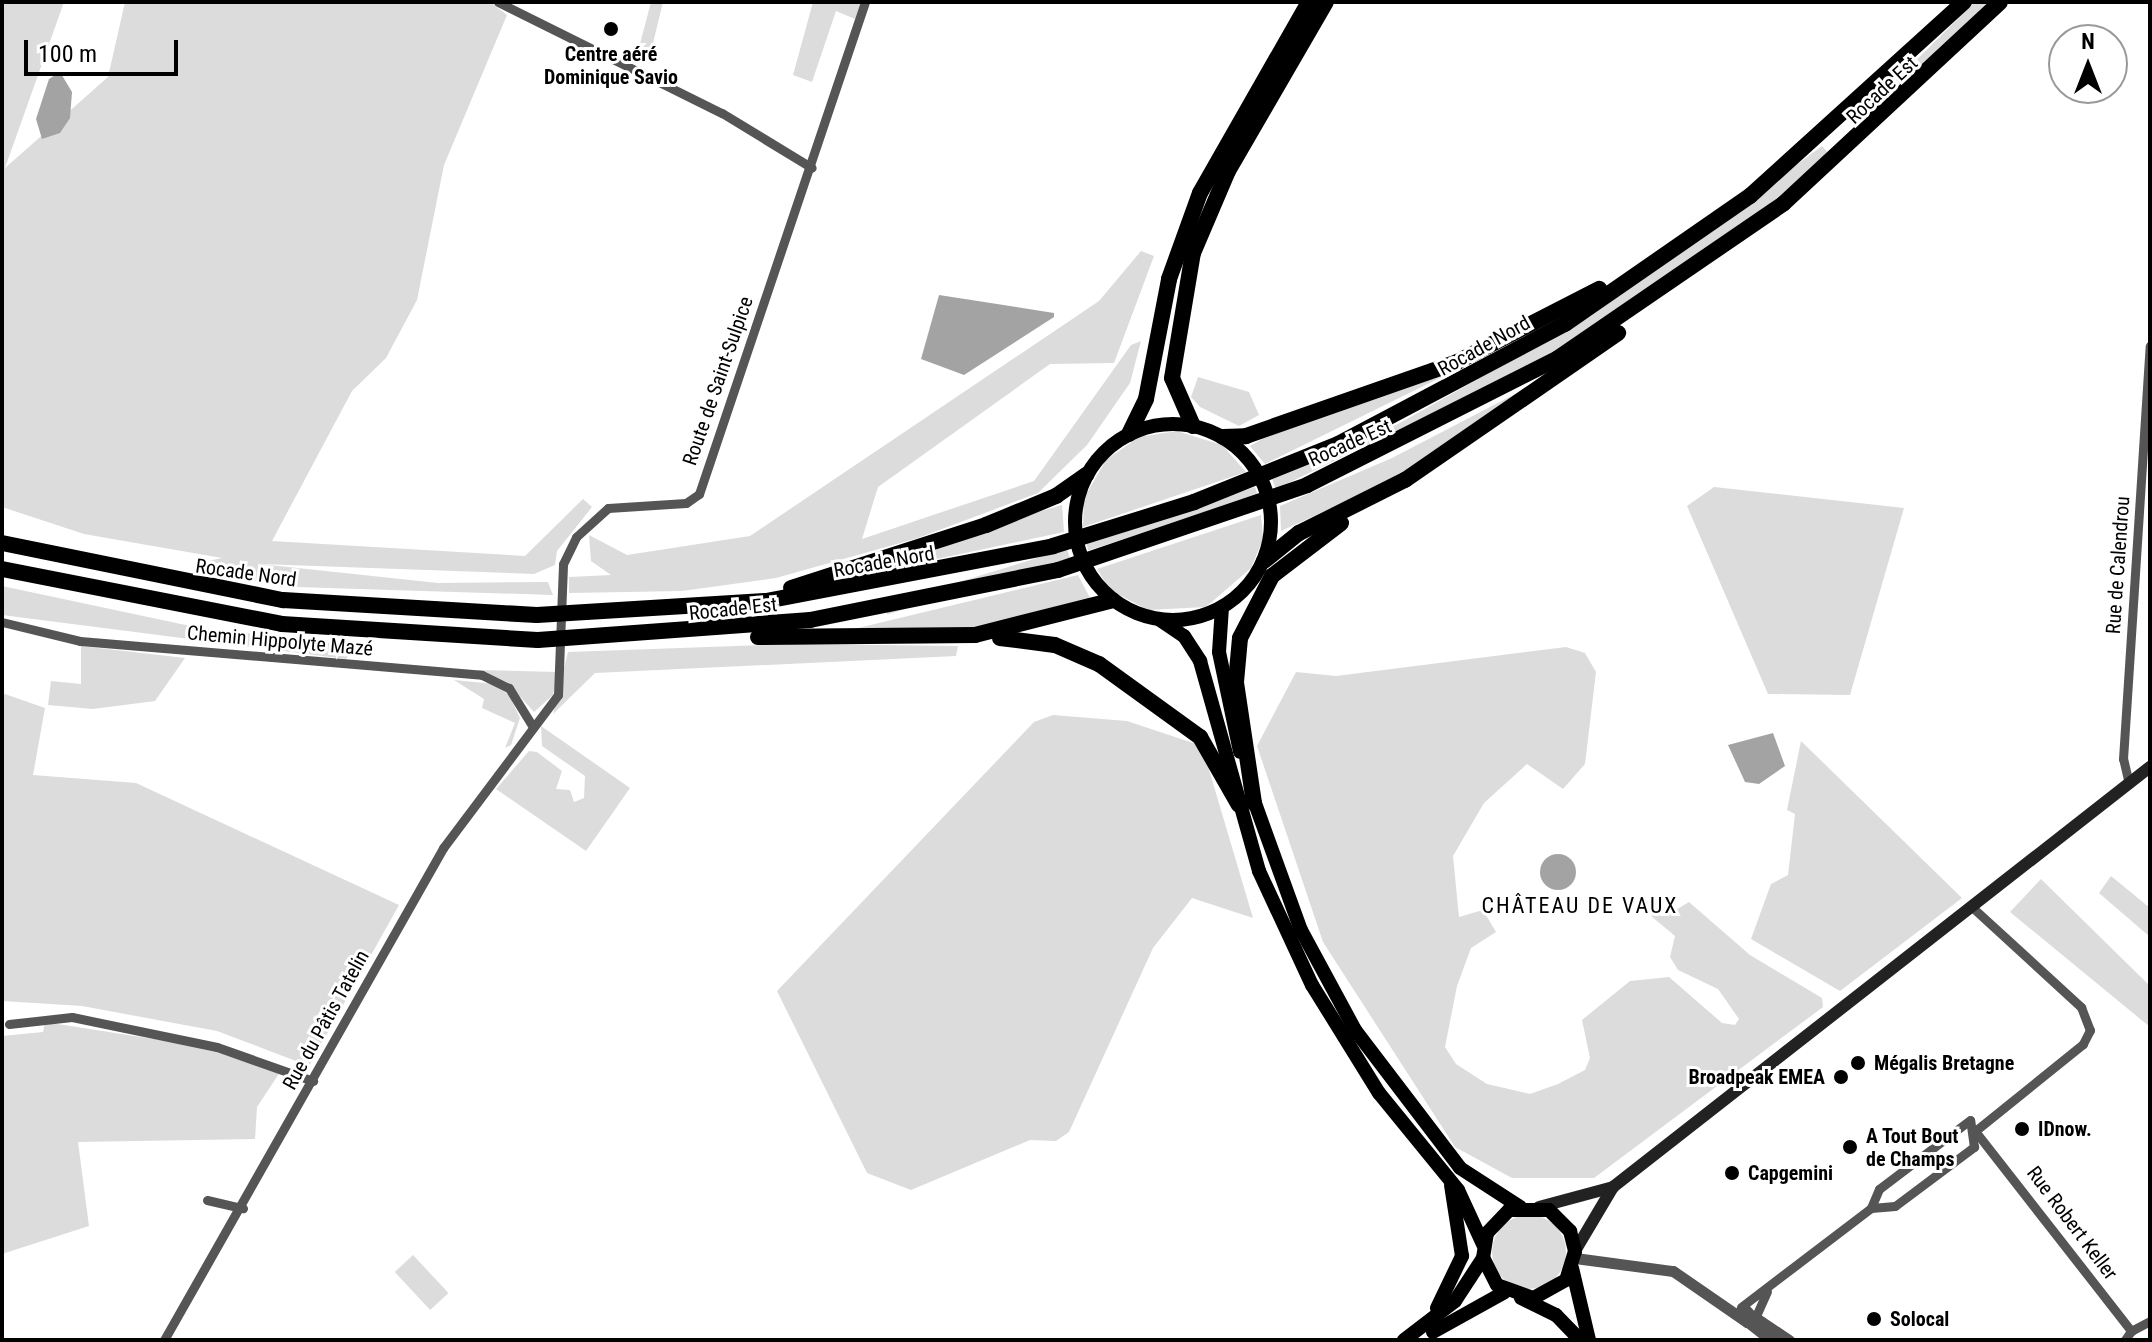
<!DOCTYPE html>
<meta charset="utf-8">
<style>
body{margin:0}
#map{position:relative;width:2152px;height:1342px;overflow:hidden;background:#fff;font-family:"Roboto Condensed",sans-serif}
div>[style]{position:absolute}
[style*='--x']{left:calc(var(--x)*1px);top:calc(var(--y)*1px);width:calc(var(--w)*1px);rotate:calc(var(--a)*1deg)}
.green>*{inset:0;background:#dcdcdc;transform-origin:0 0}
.round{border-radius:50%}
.water>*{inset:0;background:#a3a3a3}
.minor>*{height:9px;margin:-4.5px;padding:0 4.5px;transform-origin:4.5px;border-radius:4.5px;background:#555}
.tertiary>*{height:11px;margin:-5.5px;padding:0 5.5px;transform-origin:5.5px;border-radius:5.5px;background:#555}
.secondary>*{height:12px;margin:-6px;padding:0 6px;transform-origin:6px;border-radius:6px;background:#222}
.primary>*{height:14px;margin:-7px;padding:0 7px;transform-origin:7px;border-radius:7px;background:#000}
.primary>.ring{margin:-7px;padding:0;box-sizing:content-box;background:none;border:14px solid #000;border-radius:50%}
.trunk>*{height:16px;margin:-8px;padding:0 8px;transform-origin:8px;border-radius:8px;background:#000}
.dots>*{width:22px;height:22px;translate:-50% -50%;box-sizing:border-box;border:4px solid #fff;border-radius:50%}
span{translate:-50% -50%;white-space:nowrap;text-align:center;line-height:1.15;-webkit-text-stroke:6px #fff;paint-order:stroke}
.poi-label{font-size:20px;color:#000;font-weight:700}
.left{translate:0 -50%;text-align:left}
.right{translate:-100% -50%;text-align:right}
.street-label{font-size:20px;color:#000}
.neighbourhood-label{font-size:22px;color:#000;letter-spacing:2px}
.frame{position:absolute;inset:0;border:4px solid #000;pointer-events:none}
.north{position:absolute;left:2048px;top:24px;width:80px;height:80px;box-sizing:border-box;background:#fff;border:2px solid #999;border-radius:50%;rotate:0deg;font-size:22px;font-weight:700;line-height:32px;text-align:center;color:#000}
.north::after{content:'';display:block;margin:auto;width:28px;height:36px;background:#000;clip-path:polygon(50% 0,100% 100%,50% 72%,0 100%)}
.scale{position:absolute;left:24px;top:40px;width:154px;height:36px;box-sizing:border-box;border:4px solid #000;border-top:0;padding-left:10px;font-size:24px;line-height:28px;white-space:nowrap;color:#000;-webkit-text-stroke:6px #fff;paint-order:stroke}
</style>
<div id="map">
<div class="green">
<div style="clip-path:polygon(2px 2px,64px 2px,5px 168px,108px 77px,125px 2px,490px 2px,507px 15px,444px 165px,417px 300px,386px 358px,352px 391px,272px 541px,525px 556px,583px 499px,592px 507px,557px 551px,555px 565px,534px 574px,260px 564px,438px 583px,548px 582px,553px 595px,296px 587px,200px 572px,199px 563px,222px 558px,84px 534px,2px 507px)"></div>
<div style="clip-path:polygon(651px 2px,663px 2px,648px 64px,636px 59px)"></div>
<div style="clip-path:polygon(813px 2px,861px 2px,855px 19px,836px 11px,812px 82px,793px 75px)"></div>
<div style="clip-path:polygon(1975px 2px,1990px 2px,1903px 89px,1896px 80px)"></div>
<div style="clip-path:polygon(1822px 146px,1830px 155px,1751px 219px,1544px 359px,1276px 489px,1272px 479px,1398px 424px,1591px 316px)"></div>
<div style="clip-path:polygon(1141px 251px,1154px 256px,1114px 363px,1050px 364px,878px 487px,862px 539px,1034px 481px,1131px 345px,1141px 341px,1130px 383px,1087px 445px,1038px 493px,918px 538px,776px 578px,682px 591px,569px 593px,569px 577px,611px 575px,591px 561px,589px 535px,627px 555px,750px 536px,1099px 301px)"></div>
<div style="clip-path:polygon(1517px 340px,1265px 464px,1250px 446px,1281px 428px)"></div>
<div style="clip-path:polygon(1198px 377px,1249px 392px,1259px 415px,1239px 426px,1200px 407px,1191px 397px)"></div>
<div style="clip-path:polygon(1540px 381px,1404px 475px,1281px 531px,1280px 506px,1392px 458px)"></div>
<div style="clip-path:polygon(1177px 431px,1222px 445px,1246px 472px,1083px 527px,1084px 498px,1106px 460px,1139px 437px)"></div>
<div style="left:1255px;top:487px;width:9px;height:178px;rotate:72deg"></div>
<div style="clip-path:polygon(1714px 487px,1904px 508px,1850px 695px,1768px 694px,1687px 506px)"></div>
<div style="clip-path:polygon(1062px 505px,1064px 532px,876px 572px,1038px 512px)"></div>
<div style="clip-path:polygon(1261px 515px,1263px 539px,1251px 568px,1206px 607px,1148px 610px,1110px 590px,1097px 569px)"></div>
<div style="left:1067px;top:549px;width:10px;height:191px;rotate:73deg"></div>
<div style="clip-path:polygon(1078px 575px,1090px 598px,986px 629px,854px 629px)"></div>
<div style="clip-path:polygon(2px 586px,195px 627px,354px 646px,346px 659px,2px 615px)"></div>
<div style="clip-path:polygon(794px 644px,958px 646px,956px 656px,595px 673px,553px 714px,568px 652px)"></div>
<div style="clip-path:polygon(81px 646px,185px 658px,155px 701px,93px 709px,48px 705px,51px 681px,81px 684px)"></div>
<div style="clip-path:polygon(1566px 647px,1585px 653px,1596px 672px,1585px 764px,1563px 789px,1527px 764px,1484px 803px,1453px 856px,1459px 917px,1483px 910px,1496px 932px,1471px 948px,1457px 986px,1445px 1047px,1456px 1064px,1487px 1084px,1530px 1094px,1558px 1084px,1585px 1070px,1590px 1058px,1582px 1020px,1630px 981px,1669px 977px,1722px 1023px,1735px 1025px,1739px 1019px,1718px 989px,1678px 970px,1670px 957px,1675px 936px,1651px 916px,1660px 905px,1674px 911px,1689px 902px,1750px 955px,1822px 998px,1823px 1007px,1594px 1178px,1512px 1178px,1455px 1147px,1323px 942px,1257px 746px,1296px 672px,1336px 676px)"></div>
<div style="clip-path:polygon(477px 670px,558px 672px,553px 695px,534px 712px,507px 682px)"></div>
<div style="clip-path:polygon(454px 680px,494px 684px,509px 695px,520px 718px,511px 745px,505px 748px,515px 723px,482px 708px,484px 699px)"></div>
<div style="clip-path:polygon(2px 693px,45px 708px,33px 775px,136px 783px,399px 905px,309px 1066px,217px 1031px,82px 1006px,2px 1001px)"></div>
<div style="clip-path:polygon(1053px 715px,1127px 721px,1202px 746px,1253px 918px,1192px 898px,1153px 948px,1069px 1132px,1056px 1141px,1030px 1140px,911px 1190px,867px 1173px,777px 991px,1034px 722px)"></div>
<div style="clip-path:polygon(541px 726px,630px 788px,586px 851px,496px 789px,529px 751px,537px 752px,562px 771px,556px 789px,570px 790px,574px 802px,584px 798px,585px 776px,542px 746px)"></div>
<div style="clip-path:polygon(1801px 741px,1962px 898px,1840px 991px,1751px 939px,1771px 884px,1788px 875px,1795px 814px,1787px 810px)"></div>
<div style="clip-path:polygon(2111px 876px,2150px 908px,2150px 937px,2099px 893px)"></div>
<div style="clip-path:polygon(2041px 879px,2150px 986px,2150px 1027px,2010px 912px)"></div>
<div style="clip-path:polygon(45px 1022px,211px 1048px,282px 1069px,257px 1107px,255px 1139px,78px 1142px,89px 1226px,2px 1254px,2px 1036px,43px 1032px)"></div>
<div class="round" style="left:1492px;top:1215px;width:74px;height:74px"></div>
<div style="left:413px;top:1255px;width:52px;height:25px;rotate:47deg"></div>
</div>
<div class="water">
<div style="clip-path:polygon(60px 72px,72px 92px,70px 118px,60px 133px,42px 139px,36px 119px,49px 79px)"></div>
<div style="clip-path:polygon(939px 295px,1054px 313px,1054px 317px,964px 375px,921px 359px)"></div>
<div style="clip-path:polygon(1773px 733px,1785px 766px,1759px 784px,1745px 782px,1728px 745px)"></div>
<div class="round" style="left:1540px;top:854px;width:36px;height:36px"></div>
</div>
<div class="minor">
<div style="--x:498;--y:2;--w:250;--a:26.4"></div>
<div style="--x:722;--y:113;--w:105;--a:31.4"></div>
<div style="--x:2;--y:622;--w:80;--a:13.7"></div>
<div style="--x:80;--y:641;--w:403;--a:4.8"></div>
<div style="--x:482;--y:675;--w:30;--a:26"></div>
<div style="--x:509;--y:688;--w:46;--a:58.4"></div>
<div style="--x:2129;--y:784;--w:26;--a:-103"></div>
<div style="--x:2123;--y:759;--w:414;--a:-86.3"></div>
<div style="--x:1973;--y:908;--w:147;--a:42.5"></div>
<div style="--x:2081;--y:1007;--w:25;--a:69"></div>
<div style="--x:2090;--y:1030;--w:16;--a:117"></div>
<div style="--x:2083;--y:1044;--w:139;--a:141.1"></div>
<div style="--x:9;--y:1024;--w:63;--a:-6.3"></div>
<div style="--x:72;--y:1017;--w:148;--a:11.7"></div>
<div style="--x:217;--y:1047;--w:102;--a:19.5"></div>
<div style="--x:1975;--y:1131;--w:254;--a:52"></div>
<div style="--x:2131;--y:1331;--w:11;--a:124"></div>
<div style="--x:207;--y:1200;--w:37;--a:13"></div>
<div style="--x:1741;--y:1307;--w:163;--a:-37.3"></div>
<div style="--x:1871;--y:1208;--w:24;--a:-5"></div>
<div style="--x:1895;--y:1206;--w:99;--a:-36.8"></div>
<div style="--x:1974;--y:1147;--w:27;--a:-98"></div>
<div style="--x:1970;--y:1120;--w:114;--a:142.8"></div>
<div style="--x:1879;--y:1189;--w:21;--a:113"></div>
<div style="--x:1756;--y:1316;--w:27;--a:-66"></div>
<div style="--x:2131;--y:1331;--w:21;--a:-28"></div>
<div style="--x:164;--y:1340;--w:566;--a:-60.44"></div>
<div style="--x:443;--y:848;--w:191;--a:-53.1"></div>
<div style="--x:558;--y:695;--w:131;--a:-87.8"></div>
<div style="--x:563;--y:564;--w:30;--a:-64"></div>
<div style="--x:576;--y:537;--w:43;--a:-42.2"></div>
<div style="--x:608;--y:508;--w:78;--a:-3.7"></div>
<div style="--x:686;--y:503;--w:16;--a:-35"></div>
<div style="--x:699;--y:494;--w:519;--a:-71.36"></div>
</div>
<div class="tertiary">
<div style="--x:1575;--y:1258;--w:99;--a:7.6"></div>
<div style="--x:1673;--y:1271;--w:90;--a:34.6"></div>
<div style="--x:1747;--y:1322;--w:9;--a:-6"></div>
<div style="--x:1756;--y:1321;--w:18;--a:-133"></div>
<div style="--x:1744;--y:1308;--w:9;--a:139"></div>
<div style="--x:1756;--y:1318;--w:40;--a:34"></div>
<div style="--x:1749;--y:1323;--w:28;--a:38"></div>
</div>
<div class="secondary">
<div style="--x:1539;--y:1207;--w:77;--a:-15.1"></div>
<div style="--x:1575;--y:1251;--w:74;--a:-59.3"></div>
<div style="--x:1613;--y:1187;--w:682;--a:-38.03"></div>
</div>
<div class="primary">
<div class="ring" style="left:1075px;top:424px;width:182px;height:182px"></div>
<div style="--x:1222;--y:607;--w:45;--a:93.8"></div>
<div style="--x:1219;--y:652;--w:102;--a:78.1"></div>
<div style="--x:1160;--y:620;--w:29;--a:34"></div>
<div style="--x:1184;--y:636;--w:30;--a:57"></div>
<div style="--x:1200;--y:661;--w:218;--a:74.3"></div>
<div style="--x:1259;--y:871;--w:126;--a:65.1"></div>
<div style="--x:1312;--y:985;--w:127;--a:58.2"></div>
<div style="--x:1379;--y:1093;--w:125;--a:50.8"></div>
<div style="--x:1458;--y:1190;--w:60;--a:65.2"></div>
<div style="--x:1252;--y:795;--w:144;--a:70.1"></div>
<div style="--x:1301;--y:930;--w:114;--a:61.6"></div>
<div style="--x:1355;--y:1030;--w:173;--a:52.7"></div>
<div style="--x:1460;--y:1168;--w:72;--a:33"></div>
<div style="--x:1572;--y:1268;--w:74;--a:76.7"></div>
<div style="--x:1521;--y:1298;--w:39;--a:26"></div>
<div style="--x:1556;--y:1315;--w:35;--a:46"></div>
<div style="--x:1437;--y:1308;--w:58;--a:-64.3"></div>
<div style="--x:1462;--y:1256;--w:72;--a:-98.8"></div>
<div style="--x:1433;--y:1332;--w:82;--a:-29.1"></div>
<div style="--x:1404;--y:1340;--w:64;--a:-37.4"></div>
<div style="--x:1455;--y:1301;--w:51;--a:-56.9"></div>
<div style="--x:1483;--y:1258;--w:25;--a:-81"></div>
<div style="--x:1487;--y:1233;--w:32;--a:-46"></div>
<div style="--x:1509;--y:1210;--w:40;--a:0"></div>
<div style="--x:1549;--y:1210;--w:30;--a:45"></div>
<div style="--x:1570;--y:1231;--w:21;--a:76"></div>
<div style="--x:1575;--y:1251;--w:30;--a:107"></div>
<div style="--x:1566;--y:1280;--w:38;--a:151"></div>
<div style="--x:1533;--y:1298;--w:38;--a:-160"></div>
<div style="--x:1497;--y:1285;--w:30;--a:-117"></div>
</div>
<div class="trunk">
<div style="--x:1193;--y:426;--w:52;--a:-113.6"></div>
<div style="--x:1172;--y:378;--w:127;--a:-80.5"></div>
<div style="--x:1193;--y:253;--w:89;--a:-66.9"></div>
<div style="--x:1228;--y:171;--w:195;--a:-59.9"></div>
<div style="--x:1129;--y:434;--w:39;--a:-64"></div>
<div style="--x:1146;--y:399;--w:122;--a:-79.1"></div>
<div style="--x:1169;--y:279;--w:91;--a:-70.2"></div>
<div style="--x:1200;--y:193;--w:220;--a:-60.3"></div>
<div style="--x:1223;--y:437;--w:23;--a:-2"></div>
<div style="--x:1246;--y:436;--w:224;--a:-19.3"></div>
<div style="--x:1457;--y:362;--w:160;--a:-27.2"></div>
<div style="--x:2;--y:543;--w:287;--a:11.5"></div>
<div style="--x:283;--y:600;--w:254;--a:3.4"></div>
<div style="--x:537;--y:615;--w:229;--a:-3.5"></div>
<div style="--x:766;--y:601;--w:292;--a:-10.8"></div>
<div style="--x:1053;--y:546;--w:148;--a:-17.3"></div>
<div style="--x:1194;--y:502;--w:155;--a:-21.9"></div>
<div style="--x:1338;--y:444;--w:257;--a:-27.9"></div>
<div style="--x:1565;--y:324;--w:225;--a:-34.7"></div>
<div style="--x:1750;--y:196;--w:289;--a:-42.2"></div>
<div style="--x:1264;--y:561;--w:45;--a:-38.7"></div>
<div style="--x:1299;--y:533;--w:119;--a:-26.6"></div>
<div style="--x:1405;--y:480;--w:259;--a:-34.6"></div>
<div style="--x:2;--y:569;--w:285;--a:11.1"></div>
<div style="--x:282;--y:624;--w:256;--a:3.6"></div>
<div style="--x:538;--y:640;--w:273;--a:-4.2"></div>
<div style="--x:810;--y:620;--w:253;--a:-11.4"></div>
<div style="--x:1058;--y:570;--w:263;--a:-18.8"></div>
<div style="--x:1307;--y:485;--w:281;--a:-26.8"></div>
<div style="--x:1558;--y:358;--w:273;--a:-34.4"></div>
<div style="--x:1783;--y:204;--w:296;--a:-42.9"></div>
<div style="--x:791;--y:588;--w:205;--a:-17.9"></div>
<div style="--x:986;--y:525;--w:76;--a:-22.5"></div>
<div style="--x:1056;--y:496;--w:37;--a:-35"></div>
<div style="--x:758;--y:637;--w:217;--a:-0.5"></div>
<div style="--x:975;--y:635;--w:142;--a:-14.2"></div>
<div style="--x:1000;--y:638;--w:55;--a:7.3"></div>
<div style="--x:1055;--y:645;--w:48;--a:23.4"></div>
<div style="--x:1099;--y:664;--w:125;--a:35.9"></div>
<div style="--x:1200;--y:737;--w:78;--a:60.2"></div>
<div style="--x:1254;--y:803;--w:122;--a:-98.5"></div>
<div style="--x:1236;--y:682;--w:44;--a:-84.8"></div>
<div style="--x:1240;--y:638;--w:70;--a:-62.7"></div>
<div style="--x:1272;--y:576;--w:87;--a:-37.5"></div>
</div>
<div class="dots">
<div style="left:611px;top:29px;background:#000"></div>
<div style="left:1858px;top:1063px;background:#000"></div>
<div style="left:1841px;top:1077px;background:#000"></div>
<div style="left:2022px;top:1129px;background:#000"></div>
<div style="left:1850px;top:1147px;background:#000"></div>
<div style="left:1732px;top:1173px;background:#000"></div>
<div style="left:1874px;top:1319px;background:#000"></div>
</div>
<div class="poi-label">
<span style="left:611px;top:66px">Centre aéré<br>Dominique Savio</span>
<span class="left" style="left:1874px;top:1063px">Mégalis Bretagne</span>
<span class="right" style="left:1825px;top:1077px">Broadpeak EMEA</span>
<span class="left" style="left:2038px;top:1129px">IDnow.</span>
<span class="left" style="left:1866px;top:1148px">A Tout Bout<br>de Champs</span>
<span class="left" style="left:1748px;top:1173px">Capgemini</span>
<span class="left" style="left:1890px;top:1319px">Solocal</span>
</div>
<div class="street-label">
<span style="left:1882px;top:90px;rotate:-43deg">Rocade Est</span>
<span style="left:1484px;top:346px;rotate:-29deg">Rocade Nord</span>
<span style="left:718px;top:381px;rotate:-71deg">Route de Saint-Sulpice</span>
<span style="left:1350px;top:443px;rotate:-24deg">Rocade Est</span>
<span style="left:884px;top:562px;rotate:-10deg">Rocade Nord</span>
<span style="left:2118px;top:565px;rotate:-86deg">Rue de Calendrou</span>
<span style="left:246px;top:573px;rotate:8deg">Rocade Nord</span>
<span style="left:733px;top:609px;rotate:-6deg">Rocade Est</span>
<span style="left:280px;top:641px;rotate:5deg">Chemin Hippolyte Mazé</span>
<span style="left:326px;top:1020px;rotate:-61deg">Rue du Pâtis Tatelin</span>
<span style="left:2072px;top:1223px;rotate:53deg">Rue Robert Keller</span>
</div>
<div class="neighbourhood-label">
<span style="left:1580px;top:906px">CHÂTEAU DE VAUX</span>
</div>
<div class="frame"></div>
<div class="north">N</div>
<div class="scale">100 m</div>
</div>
